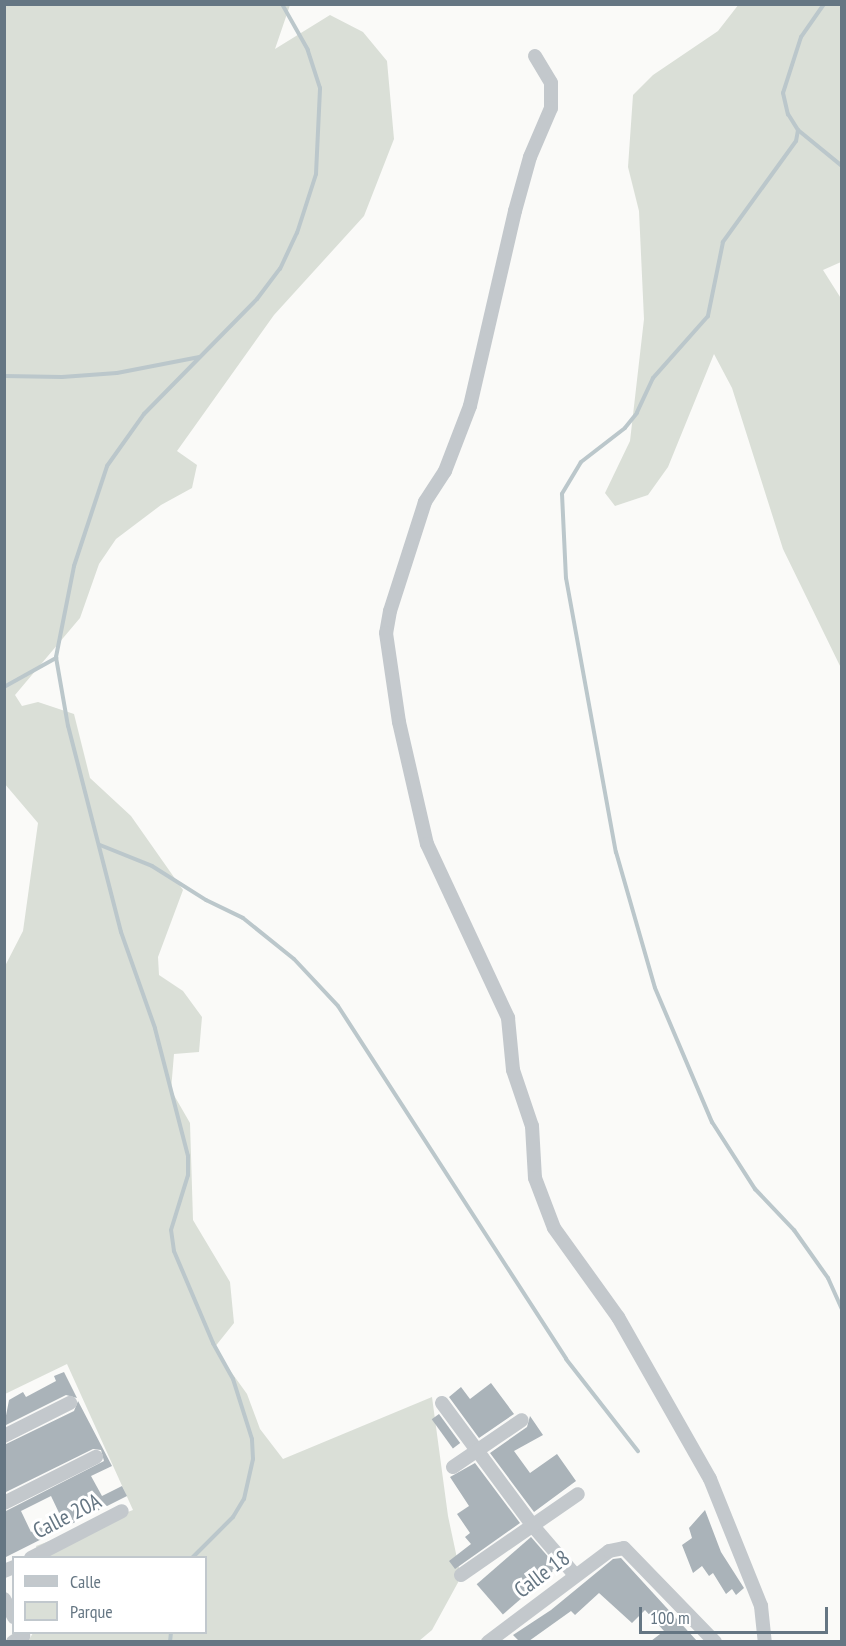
<!DOCTYPE html>
<style>
body{margin:0}
#map{position:relative;width:846px;height:1646px;overflow:hidden;background:#fafaf8;font-family:"PT Sans Narrow",sans-serif}
div>[style]{position:absolute}
[style*='--x']{left:calc(var(--x)*1px);top:calc(var(--y)*1px);width:calc(var(--w)*1px);rotate:calc(var(--a)*1deg)}
.green>*{inset:0;background:#dadfd7}
.stream>*{height:4px;margin:-2px;padding:0 2px;transform-origin:2px;border-radius:2px;background:#bbc7cb}
.building>*{inset:0;background:#aab3b9;transform-origin:0 0}
.minor>*{height:14px;margin:-7px;padding:0 7px;transform-origin:7px;border-radius:7px;background:#c3c8cc}
span{translate:-50% -50%;white-space:nowrap;text-align:center;line-height:1.15;-webkit-text-stroke:6px #fff;paint-order:stroke}
.street-label{font-size:22px;color:#657683}
.frame{position:absolute;inset:0;border:6px solid #657683;pointer-events:none}
.legend{position:absolute;left:12px;top:1556px;width:195px;height:78px;box-sizing:border-box;background:#fff;border:2px solid #c1c8cd;margin:0;padding:8px 10px;list-style:none;font-size:18px;color:#657683}
.legend li{display:flex;align-items:center;gap:12px;height:30px}
.legend b{width:30px;border:2px solid #c1c8cd}
.scale{position:absolute;left:639px;top:1607px;width:189px;height:27px;box-sizing:border-box;border:3px solid #657683;border-top:0;padding-left:8px;font-size:18px;line-height:21px;white-space:nowrap;color:#657683;-webkit-text-stroke:4px #fff;paint-order:stroke}
</style>
<div id="map">
<div class="green">
<div style="clip-path:polygon(739px 4px,841px 5px,841px 262px,823px 270px,842px 300px,841px 668px,783px 549px,732px 388px,714px 354px,668px 467px,648px 495px,615px 506px,605px 493px,630px 441px,644px 319px,639px 211px,628px 167px,633px 95px,653px 75px,718px 31px)"></div>
<div style="clip-path:polygon(5px 5px,290px 5px,275px 49px,330px 15px,363px 32px,387px 61px,394px 139px,364px 216px,274px 315px,177px 451px,197px 465px,192px 488px,161px 505px,116px 539px,99px 564px,80px 618px,15px 695px,22px 706px,38px 702px,74px 714px,90px 778px,131px 816px,183px 890px,158px 957px,159px 975px,183px 991px,202px 1017px,199px 1052px,174px 1054px,171px 1090px,190px 1123px,193px 1220px,230px 1282px,234px 1323px,214px 1348px,247px 1394px,260px 1429px,283px 1459px,432px 1397px,448px 1516px,461px 1577px,432px 1630px,419px 1641px,28px 1641px,33px 1633px,206px 1632px,206px 1558px,40px 1557px,36px 1546px,133px 1510px,67px 1364px,5px 1394px,4px 968px,23px 931px,38px 823px,4px 783px)"></div>
</div>
<div class="stream">
<div style="--x:824;--y:4;--w:40;--a:124.9"></div>
<div style="--x:801;--y:37;--w:59;--a:107.8"></div>
<div style="--x:783;--y:93;--w:22;--a:77"></div>
<div style="--x:788;--y:114;--w:19;--a:58"></div>
<div style="--x:798;--y:130;--w:57;--a:39.3"></div>
<div style="--x:798;--y:130;--w:11;--a:100"></div>
<div style="--x:796;--y:141;--w:125;--a:125.9"></div>
<div style="--x:723;--y:242;--w:76;--a:101.5"></div>
<div style="--x:708;--y:316;--w:83;--a:131.6"></div>
<div style="--x:653;--y:378;--w:38;--a:115"></div>
<div style="--x:637;--y:413;--w:19;--a:129"></div>
<div style="--x:625;--y:428;--w:56;--a:142.3"></div>
<div style="--x:581;--y:462;--w:37;--a:121"></div>
<div style="--x:562;--y:494;--w:84;--a:87.3"></div>
<div style="--x:566;--y:578;--w:279;--a:79.7"></div>
<div style="--x:616;--y:852;--w:141;--a:74"></div>
<div style="--x:655;--y:988;--w:146;--a:67"></div>
<div style="--x:712;--y:1122;--w:80;--a:57.3"></div>
<div style="--x:755;--y:1189;--w:57;--a:46.4"></div>
<div style="--x:794;--y:1230;--w:59;--a:54.7"></div>
<div style="--x:828;--y:1278;--w:34;--a:66"></div>
<div style="--x:4;--y:376;--w:58;--a:1"></div>
<div style="--x:62;--y:377;--w:55;--a:-4.2"></div>
<div style="--x:117;--y:373;--w:84;--a:-11"></div>
<div style="--x:4;--y:687;--w:60;--a:-29.1"></div>
<div style="--x:100;--y:845;--w:56;--a:22"></div>
<div style="--x:152;--y:866;--w:64;--a:32.2"></div>
<div style="--x:206;--y:900;--w:41;--a:25.9"></div>
<div style="--x:243;--y:918;--w:65;--a:38.8"></div>
<div style="--x:294;--y:959;--w:64;--a:46.9"></div>
<div style="--x:338;--y:1006;--w:420;--a:57.1"></div>
<div style="--x:566;--y:1359;--w:117;--a:52"></div>
<div style="--x:192;--y:1558;--w:58;--a:-45"></div>
<div style="--x:233;--y:1517;--w:21;--a:-59"></div>
<div style="--x:244;--y:1499;--w:41;--a:-77.3"></div>
<div style="--x:253;--y:1459;--w:20;--a:-93"></div>
<div style="--x:252;--y:1439;--w:63;--a:-107.6"></div>
<div style="--x:233;--y:1379;--w:41;--a:-119.1"></div>
<div style="--x:213;--y:1343;--w:100;--a:-113"></div>
<div style="--x:174;--y:1251;--w:21;--a:-98"></div>
<div style="--x:171;--y:1230;--w:58;--a:-72.8"></div>
<div style="--x:188;--y:1175;--w:19;--a:-90"></div>
<div style="--x:188;--y:1156;--w:132;--a:-104.5"></div>
<div style="--x:155;--y:1028;--w:102;--a:-109.5"></div>
<div style="--x:121;--y:932;--w:213;--a:-104.4"></div>
<div style="--x:68;--y:726;--w:70;--a:-99.9"></div>
<div style="--x:56;--y:657;--w:93;--a:-78.8"></div>
<div style="--x:74;--y:566;--w:105;--a:-71.7"></div>
<div style="--x:107;--y:466;--w:64;--a:-54.6"></div>
<div style="--x:144;--y:414;--w:161;--a:-45.5"></div>
<div style="--x:257;--y:299;--w:38;--a:-53"></div>
<div style="--x:280;--y:269;--w:40;--a:-65"></div>
<div style="--x:297;--y:233;--w:62;--a:-72.1"></div>
<div style="--x:316;--y:174;--w:86;--a:-87.3"></div>
<div style="--x:320;--y:88;--w:40;--a:-108"></div>
<div style="--x:308;--y:50;--w:53;--a:-119.5"></div>
<div style="--x:170;--y:1642;--w:10;--a:-84"></div>
</div>
<div class="building">
<div style="clip-path:polygon(64px 1372px,77px 1398px,66px 1395px,4px 1426px,9px 1400px,23px 1392px,26px 1397px,56px 1381px,54px 1376px)"></div>
<div style="clip-path:polygon(491px 1383px,514px 1414px,479px 1438px,449px 1397px,461px 1387px,470px 1399px)"></div>
<div style="clip-path:polygon(evenodd,78px 1401px,112px 1466px,91px 1476px,102px 1496px,122px 1486px,127px 1496px,4px 1558px,4px 1512px,104px 1461px,101px 1450px,93px 1449px,4px 1493px,4px 1445px,74px 1411px,78px 1401px,51px 1496px,61px 1517px,31px 1532px,21px 1511px,51px 1496px)"></div>
<div style="left:439px;top:1414px;width:36px;height:9px;rotate:54deg"></div>
<div style="clip-path:polygon(530px 1416px,543px 1435px,514px 1451px,530px 1473px,557px 1454px,576px 1481px,534px 1512px,490px 1453px,527px 1427px)"></div>
<div style="clip-path:polygon(475px 1463px,520px 1523px,455px 1569px,449px 1561px,471px 1544px,465px 1537px,470px 1533px,457px 1514px,469px 1506px,450px 1477px)"></div>
<div style="clip-path:polygon(705px 1510px,721px 1552px,744px 1588px,736px 1595px,732px 1589px,726px 1594px,713px 1573px,709px 1576px,702px 1566px,693px 1573px,682px 1545px,692px 1538px,689px 1528px)"></div>
<div style="left:531px;top:1537px;width:40px;height:72px;rotate:49deg"></div>
<div style="clip-path:polygon(621px 1558px,697px 1641px,651px 1641px,664px 1631px,645px 1610px,632px 1623px,599px 1593px,575px 1615px,571px 1611px,529px 1641px,519px 1641px,513px 1635px,551px 1610px,613px 1559px)"></div>
</div>
<div class="minor">
<div style="--x:535;--y:56;--w:31;--a:59"></div>
<div style="--x:551;--y:83;--w:25;--a:90"></div>
<div style="--x:551;--y:108;--w:53;--a:113.2"></div>
<div style="--x:530;--y:157;--w:56;--a:105.5"></div>
<div style="--x:515;--y:211;--w:200;--a:103"></div>
<div style="--x:470;--y:406;--w:70;--a:111"></div>
<div style="--x:445;--y:471;--w:37;--a:123"></div>
<div style="--x:425;--y:502;--w:114;--a:107.8"></div>
<div style="--x:390;--y:611;--w:22;--a:100"></div>
<div style="--x:386;--y:633;--w:90;--a:81.7"></div>
<div style="--x:399;--y:722;--w:125;--a:77.1"></div>
<div style="--x:427;--y:844;--w:192;--a:65"></div>
<div style="--x:508;--y:1018;--w:52;--a:84.5"></div>
<div style="--x:513;--y:1070;--w:59;--a:71.3"></div>
<div style="--x:532;--y:1126;--w:52;--a:86.7"></div>
<div style="--x:535;--y:1178;--w:53;--a:69.2"></div>
<div style="--x:554;--y:1228;--w:110;--a:54.3"></div>
<div style="--x:618;--y:1317;--w:186;--a:60.4"></div>
<div style="--x:710;--y:1479;--w:137;--a:68.1"></div>
<div style="--x:761;--y:1606;--w:36;--a:84"></div>
<div style="--x:442;--y:1403;--w:153;--a:53.5"></div>
<div style="--x:533;--y:1526;--w:65;--a:49.4"></div>
<div style="--x:4;--y:1436;--w:74;--a:-26.6"></div>
<div style="--x:453;--y:1467;--w:83;--a:-34.3"></div>
<div style="--x:4;--y:1503;--w:103;--a:-26.6"></div>
<div style="--x:31;--y:1558;--w:102;--a:-27.3"></div>
<div style="--x:4;--y:1571;--w:11;--a:-22"></div>
<div style="--x:461;--y:1575;--w:142;--a:-34.7"></div>
<div style="--x:4;--y:1599;--w:21;--a:61"></div>
<div style="--x:13;--y:1642;--w:12;--a:-31"></div>
<div style="--x:23;--y:1636;--w:4;--a:-117"></div>
<div style="--x:488;--y:1642;--w:151;--a:-36.9"></div>
<div style="--x:609;--y:1551;--w:15;--a:-11"></div>
<div style="--x:624;--y:1548;--w:131;--a:45.9"></div>
</div>
<div class="street-label">
<span style="left:67px;top:1516px;rotate:-27deg">Calle 20A</span>
<span style="left:542px;top:1574px;rotate:-37deg">Calle 18</span>
</div>
<div class="frame"></div>
<ul class="legend">
<li><b style="height:8px;background:#c3c8cc"></b>Calle</li>
<li><b style="height:16px;background:#dadfd7"></b>Parque</li>
</ul>
<div class="scale">100 m</div>
</div>
